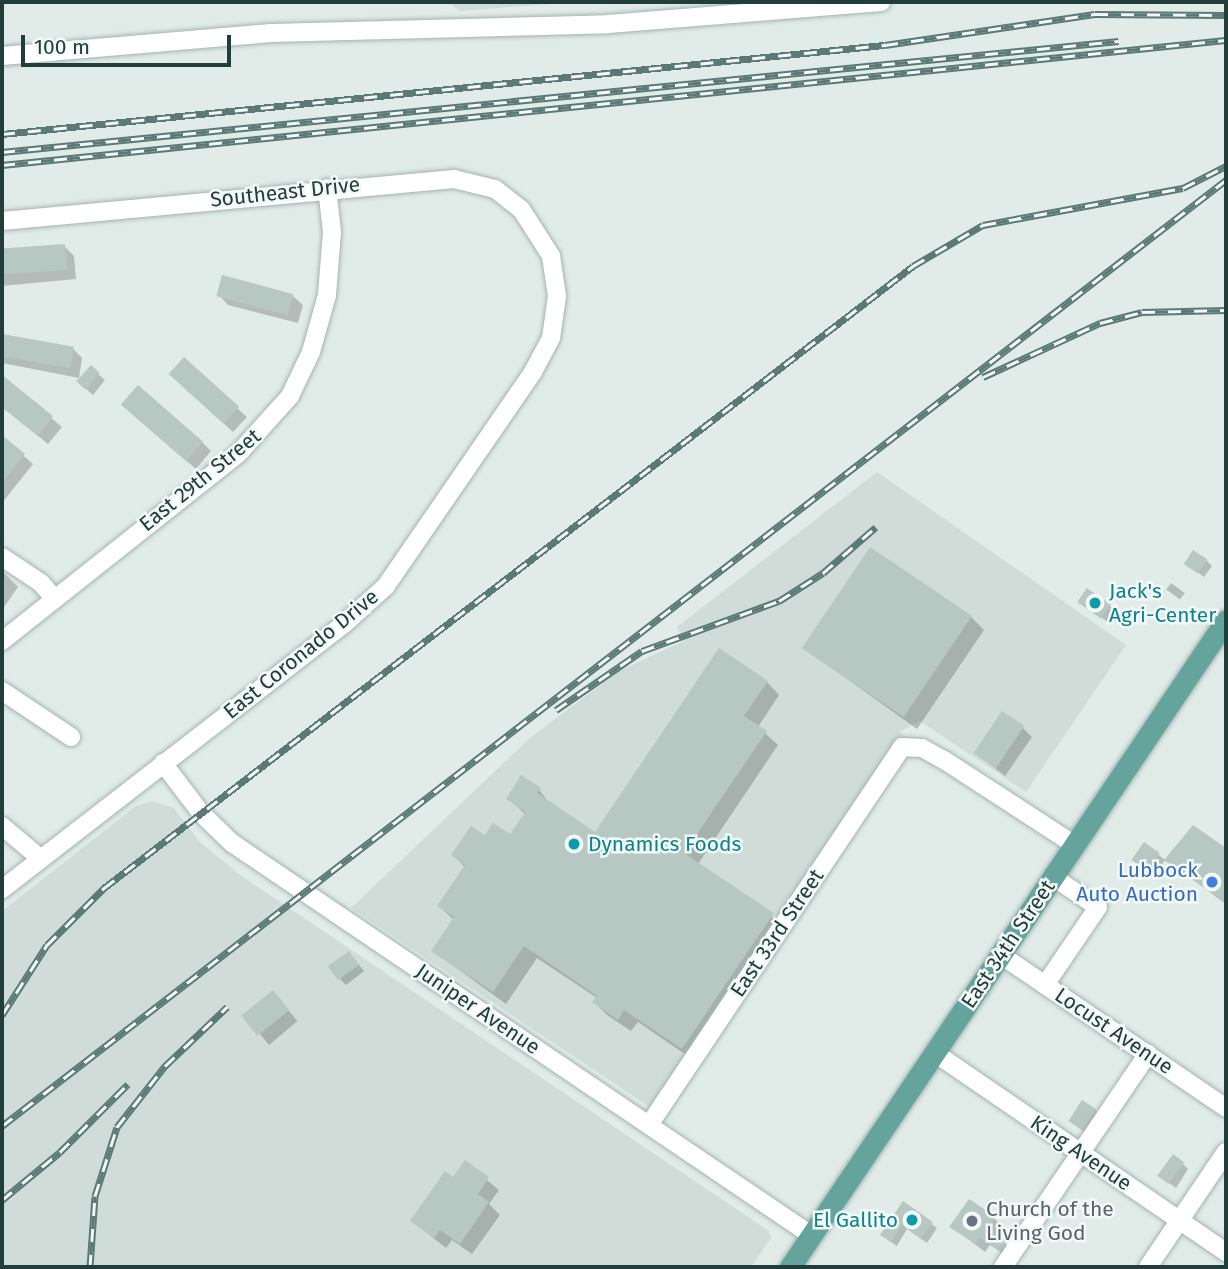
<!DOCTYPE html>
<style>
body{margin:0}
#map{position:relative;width:1228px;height:1269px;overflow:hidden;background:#e1ece9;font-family:"Fira Sans",sans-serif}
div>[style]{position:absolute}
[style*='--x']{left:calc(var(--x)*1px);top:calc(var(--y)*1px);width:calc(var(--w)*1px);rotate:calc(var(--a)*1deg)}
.built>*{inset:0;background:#d0dcd8}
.shadow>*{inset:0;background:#0003;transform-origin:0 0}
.building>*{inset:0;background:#b7c7c2;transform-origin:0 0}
.roads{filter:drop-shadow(0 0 2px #a4b4b1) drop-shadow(0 0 2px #a4b4b1)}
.minor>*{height:18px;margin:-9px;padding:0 9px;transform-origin:9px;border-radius:9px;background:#fff}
.major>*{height:21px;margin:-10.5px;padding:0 10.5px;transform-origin:10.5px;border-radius:10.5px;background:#64a49c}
.rail>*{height:7px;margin-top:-3.5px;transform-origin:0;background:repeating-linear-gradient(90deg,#f2f9f6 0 13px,#5b7a76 0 26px);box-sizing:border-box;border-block:2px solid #5b7a76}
.dots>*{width:19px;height:19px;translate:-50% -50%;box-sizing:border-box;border:4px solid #f2f9f6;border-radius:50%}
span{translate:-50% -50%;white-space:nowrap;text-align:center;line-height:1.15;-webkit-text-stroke:5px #f2f9f6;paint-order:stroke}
.street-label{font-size:21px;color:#213e3a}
.culture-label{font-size:21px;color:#0d838f}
.left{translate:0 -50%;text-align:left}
.right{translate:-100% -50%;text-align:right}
.shop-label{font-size:21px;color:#366cbe}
.worship-label{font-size:21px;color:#5b616d}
.frame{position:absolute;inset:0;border:4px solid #213e3a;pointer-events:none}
.scale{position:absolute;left:21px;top:35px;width:210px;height:32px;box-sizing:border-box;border:4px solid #213e3a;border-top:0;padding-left:9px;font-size:21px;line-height:24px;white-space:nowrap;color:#213e3a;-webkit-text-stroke:5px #f2f9f6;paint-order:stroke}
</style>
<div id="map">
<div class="built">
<div style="clip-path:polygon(448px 2px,575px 2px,460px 11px)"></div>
<div style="clip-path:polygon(877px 472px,1126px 645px,1026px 792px,920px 721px,899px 732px,915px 743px,662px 1115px,351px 908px,531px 737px,619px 671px,684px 641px,677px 627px)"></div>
<div style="clip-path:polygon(152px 801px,174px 808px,200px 842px,240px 875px,769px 1231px,771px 1238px,751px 1267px,2px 1267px,2px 911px,136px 806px)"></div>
</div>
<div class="shadow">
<div style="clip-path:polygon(64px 246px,74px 256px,76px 279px,2px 286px,2px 252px)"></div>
<div style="clip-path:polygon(219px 295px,293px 296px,303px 305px,298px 323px,228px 305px)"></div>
<div style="clip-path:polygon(2px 336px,73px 349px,82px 358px,79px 378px,2px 363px)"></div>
<div style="clip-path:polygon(91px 368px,105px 380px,93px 395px,85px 388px)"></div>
<div style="clip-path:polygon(2px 377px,62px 427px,48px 444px,2px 407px)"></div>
<div style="clip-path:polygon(180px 384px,237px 408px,247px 417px,233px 432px)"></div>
<div style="clip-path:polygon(132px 414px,202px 442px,211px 451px,196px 469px)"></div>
<div style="clip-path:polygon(4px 439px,33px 464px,2px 503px,2px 442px)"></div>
<div style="clip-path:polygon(1206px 560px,1212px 566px,1204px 577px,1186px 563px)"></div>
<div style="clip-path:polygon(2px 571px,18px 587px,2px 610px)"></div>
<div style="left:1171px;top:583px;width:17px;height:8px;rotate:36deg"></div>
<div style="clip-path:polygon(1080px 602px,1110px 606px,1116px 612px,1109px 623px)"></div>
<div style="clip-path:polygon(971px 617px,984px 630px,917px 729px,804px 648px)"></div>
<div style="clip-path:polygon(767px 682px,779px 695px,758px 727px,778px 745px,698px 864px,785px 927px,695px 1061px,638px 1022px,631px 1031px,607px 1015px,594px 1002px,597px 998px,537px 958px,506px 1004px,433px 951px,454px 920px,439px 906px,465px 867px,453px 855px,485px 838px,510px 836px,525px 814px,508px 798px,539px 790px,551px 805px,595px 835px)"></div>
<div style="clip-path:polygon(1022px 727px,1032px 737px,1005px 776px,976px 753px)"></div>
<div style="clip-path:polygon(1193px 828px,1226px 850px,1226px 904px,1166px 860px)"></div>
<div style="clip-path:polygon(1145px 844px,1165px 860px,1155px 875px,1140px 865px)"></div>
<div style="clip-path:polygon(355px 960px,364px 971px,346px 985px,340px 979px)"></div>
<div style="left:273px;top:992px;width:38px;height:37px;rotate:50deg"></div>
<div style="clip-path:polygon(1095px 1110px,1101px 1116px,1088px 1135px,1070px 1121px)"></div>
<div style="clip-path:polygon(466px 1163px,499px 1190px,489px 1204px,500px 1215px,472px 1254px,452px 1240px,446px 1248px,412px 1221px)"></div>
<div style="clip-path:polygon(1182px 1163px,1188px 1169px,1176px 1188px,1160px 1176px)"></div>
<div style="clip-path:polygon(903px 1204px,937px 1228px,927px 1243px,907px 1229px,897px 1246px,888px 1240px)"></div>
<div style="clip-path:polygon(993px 1217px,1002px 1226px,995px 1237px,1014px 1252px,1010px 1258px,990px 1245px,985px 1252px,952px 1227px)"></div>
</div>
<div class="building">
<div style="left:65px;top:244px;width:26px;height:63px;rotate:86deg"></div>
<div style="left:222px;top:275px;width:74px;height:22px;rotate:15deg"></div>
<div style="left:2px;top:334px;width:73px;height:22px;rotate:10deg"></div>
<div style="left:184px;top:357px;width:74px;height:23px;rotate:42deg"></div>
<div style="left:91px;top:365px;width:12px;height:22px;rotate:42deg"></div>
<div style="clip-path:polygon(2px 375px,53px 416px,38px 436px,2px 407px)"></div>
<div style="left:138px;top:385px;width:86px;height:26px;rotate:41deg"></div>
<div style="clip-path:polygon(2px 435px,25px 454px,2px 482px)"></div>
<div style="left:870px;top:547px;width:123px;height:122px;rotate:34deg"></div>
<div style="left:1193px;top:550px;width:17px;height:17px;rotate:33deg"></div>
<div style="left:1087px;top:588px;width:29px;height:17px;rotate:35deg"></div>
<div style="clip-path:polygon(719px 648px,768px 681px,744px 716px,767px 731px,684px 853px,774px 913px,682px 1049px,624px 1010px,618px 1020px,592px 1002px,597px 996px,524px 946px,493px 992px,431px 951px,454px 917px,437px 906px,465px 865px,451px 855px,471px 826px,485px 835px,493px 823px,510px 834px,525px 812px,506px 799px,521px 775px,541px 788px,537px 793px,595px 832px)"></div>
<div style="left:1002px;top:711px;width:27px;height:51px;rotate:34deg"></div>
<div style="clip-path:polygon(1193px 825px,1226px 848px,1226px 902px,1164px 860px)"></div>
<div style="left:1144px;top:842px;width:19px;height:22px;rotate:35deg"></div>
<div style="left:349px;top:951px;width:17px;height:26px;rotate:54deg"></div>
<div style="left:273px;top:990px;width:26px;height:41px;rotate:51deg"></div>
<div style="left:1082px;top:1100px;width:17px;height:25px;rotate:33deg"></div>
<div style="left:1173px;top:1154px;width:14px;height:27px;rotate:36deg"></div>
<div style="clip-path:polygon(465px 1160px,489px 1177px,478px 1194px,489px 1202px,460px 1244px,440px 1230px,434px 1238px,410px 1221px,445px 1171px,453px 1177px)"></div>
<div style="clip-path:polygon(969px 1199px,995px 1216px,986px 1229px,1006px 1242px,1000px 1251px,980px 1237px,976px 1244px,949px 1227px)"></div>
<div style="clip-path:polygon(903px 1201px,933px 1222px,921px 1239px,902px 1225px,891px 1242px,880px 1235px)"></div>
</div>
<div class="roads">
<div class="minor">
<div style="--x:2;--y:56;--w:270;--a:-4.9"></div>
<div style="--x:271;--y:33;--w:337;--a:-1.5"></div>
<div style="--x:608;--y:24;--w:274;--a:-4.6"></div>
<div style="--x:2;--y:221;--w:454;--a:-5.3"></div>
<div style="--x:454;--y:179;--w:42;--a:13.7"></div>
<div style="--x:495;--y:189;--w:33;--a:38"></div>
<div style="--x:521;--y:209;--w:56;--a:57.4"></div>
<div style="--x:551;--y:256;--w:40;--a:81.5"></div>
<div style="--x:557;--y:296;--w:42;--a:98.1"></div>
<div style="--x:551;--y:338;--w:38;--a:118"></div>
<div style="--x:533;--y:372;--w:260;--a:124.5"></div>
<div style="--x:386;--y:586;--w:57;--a:137.9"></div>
<div style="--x:344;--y:624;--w:433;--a:142.2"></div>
<div style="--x:2;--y:557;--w:47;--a:33.7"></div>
<div style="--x:41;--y:583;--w:18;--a:49"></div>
<div style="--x:2;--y:641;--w:301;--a:-38.4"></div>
<div style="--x:238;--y:454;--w:78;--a:-48.1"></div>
<div style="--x:290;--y:396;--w:49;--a:-64.5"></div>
<div style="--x:311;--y:352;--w:59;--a:-74.3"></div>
<div style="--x:327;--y:295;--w:63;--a:-85.5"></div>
<div style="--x:332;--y:232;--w:44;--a:-96.5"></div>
<div style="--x:2;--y:691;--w:83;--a:33.7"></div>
<div style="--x:163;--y:763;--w:63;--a:52.8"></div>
<div style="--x:201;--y:813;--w:43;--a:44.1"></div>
<div style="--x:232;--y:843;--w:699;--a:34.1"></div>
<div style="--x:2;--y:826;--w:51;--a:40.2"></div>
<div style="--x:1001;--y:955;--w:272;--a:34.2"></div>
<div style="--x:1045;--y:985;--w:94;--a:-55.8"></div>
<div style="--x:1098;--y:907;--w:54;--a:-146.3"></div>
<div style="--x:935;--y:1053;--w:353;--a:34.4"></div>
<div style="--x:649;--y:1125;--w:455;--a:-56.2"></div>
<div style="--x:902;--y:747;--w:20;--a:3"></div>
<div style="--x:922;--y:748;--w:25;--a:29"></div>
<div style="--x:944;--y:760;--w:156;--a:33"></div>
<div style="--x:1003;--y:1267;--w:258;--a:-55.8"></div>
<div style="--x:1148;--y:1267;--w:139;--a:-55.9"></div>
</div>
<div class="major">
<div style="--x:790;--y:1267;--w:780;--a:-56.02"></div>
</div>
</div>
<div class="rail">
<div style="--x:2;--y:134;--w:887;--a:-5.76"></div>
<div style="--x:885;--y:45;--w:212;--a:-8.4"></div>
<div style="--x:1095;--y:14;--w:131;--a:0.4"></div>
<div style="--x:2;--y:152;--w:1122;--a:-5.68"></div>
<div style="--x:2;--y:165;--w:1230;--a:-5.83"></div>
<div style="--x:983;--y:377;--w:129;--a:-24.8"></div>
<div style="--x:1100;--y:323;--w:43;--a:-14.7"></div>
<div style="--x:1142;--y:312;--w:84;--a:-1.4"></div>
<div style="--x:556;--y:710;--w:104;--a:-34.5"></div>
<div style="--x:642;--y:651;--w:146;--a:-20.1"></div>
<div style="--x:779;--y:601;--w:52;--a:-32.5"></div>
<div style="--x:823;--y:573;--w:70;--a:-41"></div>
<div style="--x:2;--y:1015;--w:83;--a:-57.3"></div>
<div style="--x:47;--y:945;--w:81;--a:-45"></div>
<div style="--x:104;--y:888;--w:1020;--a:-37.55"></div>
<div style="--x:913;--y:266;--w:81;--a:-30.4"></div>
<div style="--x:983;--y:225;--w:203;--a:-10.5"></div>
<div style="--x:1183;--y:188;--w:48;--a:-27.1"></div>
<div style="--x:2;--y:1126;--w:1547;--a:-37.7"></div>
<div style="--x:2;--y:1200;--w:75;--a:-39.6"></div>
<div style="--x:60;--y:1152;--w:96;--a:-45"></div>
<div style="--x:90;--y:1267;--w:71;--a:-86"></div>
<div style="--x:95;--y:1196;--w:72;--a:-72.3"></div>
<div style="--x:117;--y:1127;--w:78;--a:-51.8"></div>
<div style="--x:165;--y:1066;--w:86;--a:-43.6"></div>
</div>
<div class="dots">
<div style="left:1095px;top:603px;background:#0f9aa8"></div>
<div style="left:574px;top:844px;background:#0f9aa8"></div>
<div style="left:1212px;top:882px;background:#3f7fe0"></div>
<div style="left:912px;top:1220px;background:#0f9aa8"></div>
<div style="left:972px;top:1221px;background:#6b7280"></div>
</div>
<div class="street-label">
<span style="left:285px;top:192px;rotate:-6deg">Southeast Drive</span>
<span style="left:200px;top:480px;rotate:-39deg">East 29th Street</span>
<span style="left:301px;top:654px;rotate:-39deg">East Coronado Drive</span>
<span style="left:777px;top:933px;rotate:-56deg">East 33rd Street</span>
<span style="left:1008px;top:944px;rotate:-56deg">East 34th Street</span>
<span style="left:478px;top:1009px;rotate:34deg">Juniper Avenue</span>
<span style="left:1114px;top:1031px;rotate:34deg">Locust Avenue</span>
<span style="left:1081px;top:1153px;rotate:34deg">King Avenue</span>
</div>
<div class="culture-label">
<span class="left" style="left:1109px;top:603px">Jack's<br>Agri-Center</span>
<span class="left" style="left:588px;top:844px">Dynamics Foods</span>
<span class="right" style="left:898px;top:1220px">El Gallito</span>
</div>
<div class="shop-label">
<span class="right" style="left:1198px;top:882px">Lubbock<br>Auto Auction</span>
</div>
<div class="worship-label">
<span class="left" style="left:986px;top:1221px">Church of the<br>Living God</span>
</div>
<div class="frame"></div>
<div class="scale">100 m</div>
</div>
